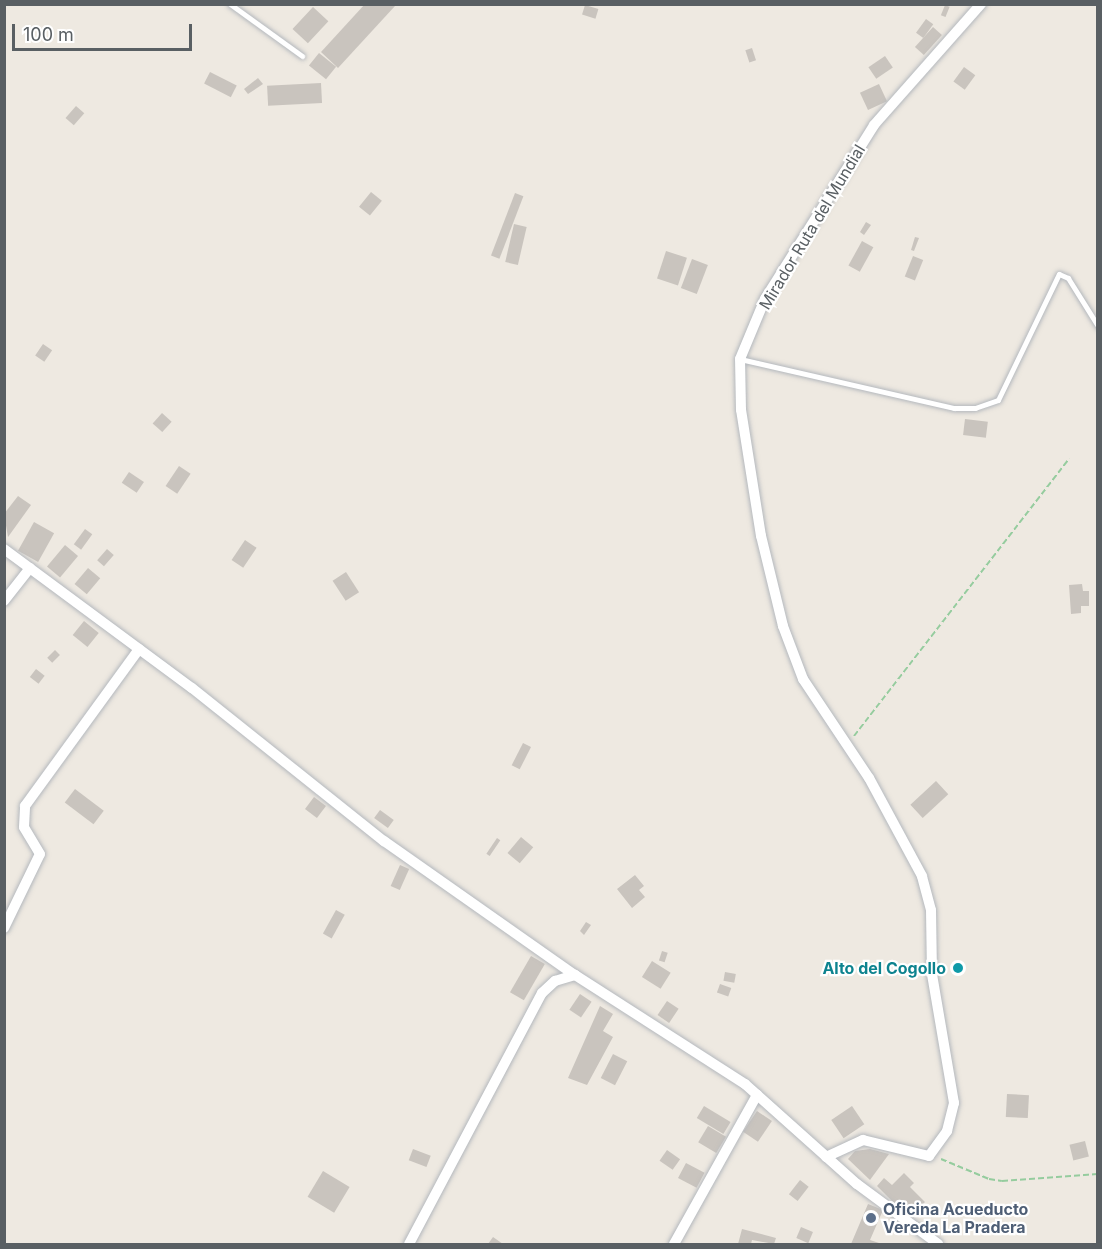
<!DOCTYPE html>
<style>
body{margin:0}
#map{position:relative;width:1102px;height:1249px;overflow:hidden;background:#eee9e1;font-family:Inter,sans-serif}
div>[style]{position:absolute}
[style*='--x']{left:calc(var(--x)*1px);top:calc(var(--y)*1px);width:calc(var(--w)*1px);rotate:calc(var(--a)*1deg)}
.building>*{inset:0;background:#c9c4be;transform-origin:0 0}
.path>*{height:2px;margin-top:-1px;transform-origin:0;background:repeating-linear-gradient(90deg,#95cc9e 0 6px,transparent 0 9px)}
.roads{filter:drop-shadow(0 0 2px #b4b8bd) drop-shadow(0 0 2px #b4b8bd)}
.service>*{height:5px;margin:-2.5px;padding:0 2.5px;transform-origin:2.5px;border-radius:2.5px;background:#fff}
.minor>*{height:10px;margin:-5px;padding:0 5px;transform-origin:5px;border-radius:5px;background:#fff}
.dots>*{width:16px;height:16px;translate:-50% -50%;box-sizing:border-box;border:3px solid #fff;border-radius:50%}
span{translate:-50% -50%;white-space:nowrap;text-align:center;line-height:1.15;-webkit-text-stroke:4.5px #fff;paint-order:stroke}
.street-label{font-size:16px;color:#595f63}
.culture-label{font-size:16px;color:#0d838f;font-weight:700}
.right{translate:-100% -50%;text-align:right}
.service-label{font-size:16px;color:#4e5e75;font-weight:700}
.left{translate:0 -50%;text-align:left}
.frame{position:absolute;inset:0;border:6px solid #595f63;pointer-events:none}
.scale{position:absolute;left:12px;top:24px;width:180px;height:27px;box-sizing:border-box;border:3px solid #595f63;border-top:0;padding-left:8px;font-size:18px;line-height:21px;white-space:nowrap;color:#595f63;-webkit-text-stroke:4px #fff;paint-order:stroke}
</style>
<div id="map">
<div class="building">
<div style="clip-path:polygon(365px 4px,395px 6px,338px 68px,321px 52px)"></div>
<div style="left:585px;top:5px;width:14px;height:10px;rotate:17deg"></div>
<div style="left:945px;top:5px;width:5px;height:11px;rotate:22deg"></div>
<div style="left:313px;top:7px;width:21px;height:30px;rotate:43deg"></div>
<div style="left:926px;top:19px;width:9px;height:17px;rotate:36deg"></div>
<div style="left:933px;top:27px;width:12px;height:27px;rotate:42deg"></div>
<div style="left:752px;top:48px;width:13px;height:7px;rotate:72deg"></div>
<div style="left:319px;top:53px;width:22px;height:16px;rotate:39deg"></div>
<div style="left:885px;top:56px;width:14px;height:20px;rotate:56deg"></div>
<div style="left:964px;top:67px;width:14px;height:18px;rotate:36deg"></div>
<div style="left:210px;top:72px;width:30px;height:13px;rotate:27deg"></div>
<div style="clip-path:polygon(258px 78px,263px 84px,248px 94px,244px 89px)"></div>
<div style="left:321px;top:83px;width:20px;height:54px;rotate:87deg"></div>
<div style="left:879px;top:84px;width:19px;height:21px;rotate:65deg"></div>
<div style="left:76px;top:106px;width:11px;height:16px;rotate:41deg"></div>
<div style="left:371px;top:192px;width:14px;height:19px;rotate:39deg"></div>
<div style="left:515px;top:193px;width:9px;height:67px;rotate:21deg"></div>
<div style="clip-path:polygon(866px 222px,871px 225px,864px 235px,860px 232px)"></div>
<div style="left:514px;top:224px;width:13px;height:39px;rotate:13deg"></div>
<div style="clip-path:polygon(915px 237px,919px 238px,914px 251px,911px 250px)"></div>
<div style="left:862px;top:241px;width:13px;height:28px;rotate:29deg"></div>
<div style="left:666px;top:251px;width:22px;height:29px;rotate:18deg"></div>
<div style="left:913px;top:256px;width:11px;height:22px;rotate:22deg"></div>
<div style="left:692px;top:259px;width:17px;height:31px;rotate:21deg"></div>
<div style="left:43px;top:344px;width:11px;height:14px;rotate:34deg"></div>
<div style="left:162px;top:413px;width:13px;height:14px;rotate:42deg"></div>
<div style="left:965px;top:419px;width:23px;height:16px;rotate:7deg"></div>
<div style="left:179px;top:466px;width:14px;height:24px;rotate:34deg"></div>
<div style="left:129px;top:472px;width:18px;height:13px;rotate:34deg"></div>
<div style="clip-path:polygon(18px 496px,31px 505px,8px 537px,4px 514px)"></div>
<div style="left:34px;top:522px;width:23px;height:33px;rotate:29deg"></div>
<div style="left:85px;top:529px;width:9px;height:19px;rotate:36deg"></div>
<div style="left:245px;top:540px;width:14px;height:24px;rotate:34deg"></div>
<div style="left:65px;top:545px;width:17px;height:28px;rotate:40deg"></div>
<div style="left:107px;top:549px;width:9px;height:15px;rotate:41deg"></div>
<div style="left:88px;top:568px;width:16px;height:21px;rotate:40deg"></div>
<div style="left:346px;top:572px;width:24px;height:16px;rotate:57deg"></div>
<div style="clip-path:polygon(1082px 584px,1083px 591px,1089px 591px,1089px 606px,1081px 606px,1081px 613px,1071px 614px,1069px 585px)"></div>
<div style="left:84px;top:621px;width:19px;height:18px;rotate:39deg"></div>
<div style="left:55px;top:650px;width:7px;height:11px;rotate:45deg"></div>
<div style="left:36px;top:669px;width:11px;height:10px;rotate:38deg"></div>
<div style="left:523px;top:743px;width:9px;height:25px;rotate:27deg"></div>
<div style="left:936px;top:781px;width:18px;height:35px;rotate:47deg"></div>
<div style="left:75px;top:789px;width:36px;height:17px;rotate:37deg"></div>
<div style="left:314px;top:797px;width:15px;height:15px;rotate:37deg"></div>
<div style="left:380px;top:810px;width:17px;height:10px;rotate:36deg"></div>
<div style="left:521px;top:837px;width:16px;height:21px;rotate:40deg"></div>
<div style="left:497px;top:838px;width:4px;height:19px;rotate:34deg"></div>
<div style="left:400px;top:865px;width:10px;height:23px;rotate:24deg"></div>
<div style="clip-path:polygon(635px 875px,644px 886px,639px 890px,645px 897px,632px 908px,617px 889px)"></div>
<div style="left:336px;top:910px;width:10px;height:27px;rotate:29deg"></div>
<div style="clip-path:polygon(586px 922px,591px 925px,584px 935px,580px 931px)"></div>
<div style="left:662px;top:951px;width:6px;height:10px;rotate:18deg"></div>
<div style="left:531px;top:956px;width:16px;height:42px;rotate:30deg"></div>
<div style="left:652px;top:961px;width:22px;height:19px;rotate:32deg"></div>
<div style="left:725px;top:972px;width:11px;height:9px;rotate:10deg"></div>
<div style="left:720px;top:984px;width:12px;height:9px;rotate:20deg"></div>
<div style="left:580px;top:994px;width:14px;height:19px;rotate:34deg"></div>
<div style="left:667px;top:1001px;width:14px;height:17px;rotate:34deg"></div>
<div style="clip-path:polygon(600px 1006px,613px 1014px,603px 1031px,613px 1037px,587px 1085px,568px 1078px)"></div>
<div style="left:613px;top:1054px;width:16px;height:27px;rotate:27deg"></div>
<div style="left:1007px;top:1094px;width:22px;height:23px;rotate:3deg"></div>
<div style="left:704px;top:1106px;width:31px;height:14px;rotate:31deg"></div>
<div style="left:852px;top:1106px;width:22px;height:25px;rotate:56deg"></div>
<div style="left:757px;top:1111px;width:18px;height:25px;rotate:34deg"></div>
<div style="left:708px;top:1126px;width:21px;height:19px;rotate:31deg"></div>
<div style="left:1085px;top:1141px;width:16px;height:16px;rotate:76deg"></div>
<div style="left:413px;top:1149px;width:19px;height:12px;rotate:21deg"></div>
<div style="clip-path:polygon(870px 1149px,889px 1154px,870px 1180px,848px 1159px,855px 1151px)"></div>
<div style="left:667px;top:1150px;width:16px;height:13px;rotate:35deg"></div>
<div style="left:686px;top:1163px;width:21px;height:17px;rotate:28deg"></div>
<div style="left:323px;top:1171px;width:31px;height:30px;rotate:31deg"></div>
<div style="clip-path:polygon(904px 1173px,914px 1183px,910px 1187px,925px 1202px,909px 1218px,877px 1186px,884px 1178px,892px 1185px)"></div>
<div style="left:800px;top:1180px;width:11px;height:18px;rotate:38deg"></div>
<div style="clip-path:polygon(868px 1204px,883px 1210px,870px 1240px,882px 1244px,851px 1244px)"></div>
<div style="left:801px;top:1227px;width:13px;height:12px;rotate:23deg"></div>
<div style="clip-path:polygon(742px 1229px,776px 1238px,774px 1244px,752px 1240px,751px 1244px,738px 1244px)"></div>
<div style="clip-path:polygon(493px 1237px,503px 1244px,488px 1244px)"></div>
</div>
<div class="path">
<div style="--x:854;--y:736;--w:351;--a:-52.2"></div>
<div style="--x:941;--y:1159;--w:52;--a:22.6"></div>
<div style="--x:989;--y:1179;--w:13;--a:9"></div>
<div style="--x:1002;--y:1181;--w:96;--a:-4.2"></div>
</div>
<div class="roads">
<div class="service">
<div style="--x:230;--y:4;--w:89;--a:35.8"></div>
<div style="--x:740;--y:359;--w:220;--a:12.9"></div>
<div style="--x:954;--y:408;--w:21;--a:0"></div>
<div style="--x:975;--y:408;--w:24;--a:-19"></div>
<div style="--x:998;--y:400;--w:140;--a:-64.2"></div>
<div style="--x:1059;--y:274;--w:10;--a:24"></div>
<div style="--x:1068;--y:278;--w:57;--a:58"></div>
</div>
<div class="minor">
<div style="--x:4;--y:549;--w:234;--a:36.5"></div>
<div style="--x:192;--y:688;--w:246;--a:38.6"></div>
<div style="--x:384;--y:841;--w:233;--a:35.1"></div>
<div style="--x:575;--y:975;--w:202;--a:32.7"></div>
<div style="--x:745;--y:1084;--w:150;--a:41.8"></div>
<div style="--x:857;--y:1184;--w:101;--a:36.5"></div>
<div style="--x:4;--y:601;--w:42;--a:-51.8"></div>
<div style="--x:4;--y:928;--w:82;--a:-64.1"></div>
<div style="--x:40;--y:854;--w:31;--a:-121"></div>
<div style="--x:24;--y:827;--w:21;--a:-87"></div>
<div style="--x:25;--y:806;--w:194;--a:-54"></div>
<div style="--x:826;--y:1157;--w:41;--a:-24.7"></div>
<div style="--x:863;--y:1140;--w:68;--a:13.6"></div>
<div style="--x:929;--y:1156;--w:31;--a:-54"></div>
<div style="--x:947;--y:1131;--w:29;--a:-76"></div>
<div style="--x:954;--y:1103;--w:131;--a:-99.7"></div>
<div style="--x:932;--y:974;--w:64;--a:-90.9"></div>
<div style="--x:931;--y:910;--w:35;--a:-105"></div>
<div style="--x:922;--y:876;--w:111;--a:-118.4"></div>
<div style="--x:869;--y:778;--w:119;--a:-123.7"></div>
<div style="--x:803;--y:679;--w:57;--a:-110.7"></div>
<div style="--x:783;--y:626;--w:93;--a:-103.7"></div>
<div style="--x:761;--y:536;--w:128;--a:-99"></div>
<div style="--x:741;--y:410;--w:51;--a:-91.1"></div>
<div style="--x:740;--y:359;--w:65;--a:-67.4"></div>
<div style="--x:765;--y:299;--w:205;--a:-57.9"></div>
<div style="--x:874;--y:125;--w:162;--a:-48.5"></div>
<div style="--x:409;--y:1244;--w:284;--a:-62.1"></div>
<div style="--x:542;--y:993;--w:18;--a:-43"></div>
<div style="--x:555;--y:981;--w:21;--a:-17"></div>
<div style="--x:674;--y:1244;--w:171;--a:-60.9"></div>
</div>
</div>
<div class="dots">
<div style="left:958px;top:968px;background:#0f9aa8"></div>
<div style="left:871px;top:1218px;background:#5c6f8a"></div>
</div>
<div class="street-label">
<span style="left:812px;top:227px;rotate:-59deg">Mirador Ruta del Mundial</span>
</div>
<div class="culture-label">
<span class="right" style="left:946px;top:968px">Alto del Cogollo</span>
</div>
<div class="service-label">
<span class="left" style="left:883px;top:1218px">Oficina Acueducto<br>Vereda La Pradera</span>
</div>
<div class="frame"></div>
<div class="scale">100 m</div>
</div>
